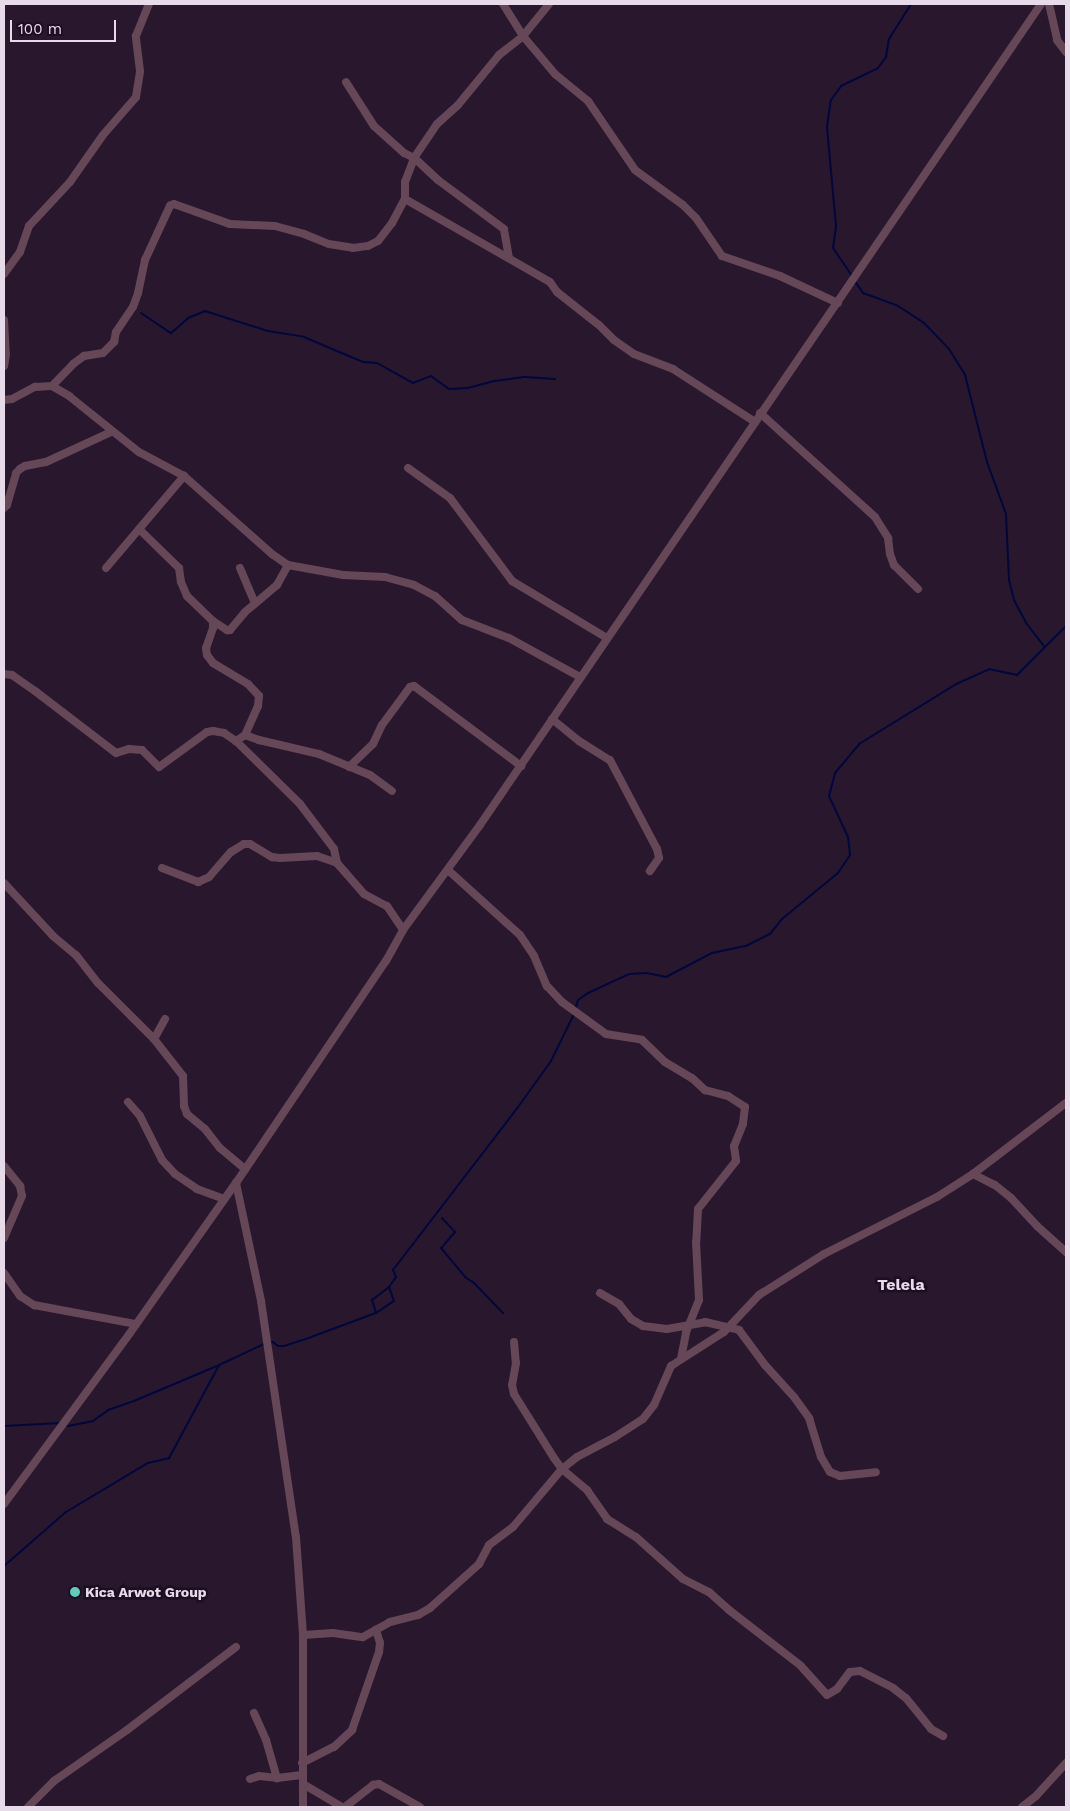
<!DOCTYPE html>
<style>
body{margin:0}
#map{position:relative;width:1070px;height:1811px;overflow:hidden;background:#29172d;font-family:"Work Sans",sans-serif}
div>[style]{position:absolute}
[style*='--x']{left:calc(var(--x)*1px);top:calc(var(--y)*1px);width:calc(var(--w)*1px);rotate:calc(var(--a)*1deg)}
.stream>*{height:2px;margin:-1px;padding:0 1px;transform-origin:1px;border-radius:1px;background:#00073d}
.minor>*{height:8px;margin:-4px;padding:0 4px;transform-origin:4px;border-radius:4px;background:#654757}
.dots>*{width:14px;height:14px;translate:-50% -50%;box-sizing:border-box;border:2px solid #1f0e23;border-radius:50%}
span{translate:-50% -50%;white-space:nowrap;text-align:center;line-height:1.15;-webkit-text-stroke:5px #1f0e23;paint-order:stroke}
.poi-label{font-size:14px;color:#e7dbea;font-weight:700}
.left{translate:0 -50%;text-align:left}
.quarter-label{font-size:16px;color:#e7dbea;font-weight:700}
.frame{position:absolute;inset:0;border:5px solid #e7dbea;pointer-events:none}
.scale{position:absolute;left:10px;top:20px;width:106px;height:22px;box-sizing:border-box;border:2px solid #e7dbea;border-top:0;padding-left:6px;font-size:15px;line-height:18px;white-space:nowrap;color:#e7dbea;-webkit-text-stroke:4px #1f0e23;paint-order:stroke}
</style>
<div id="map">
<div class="stream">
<div style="--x:852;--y:276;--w:34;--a:-124"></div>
<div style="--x:833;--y:248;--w:22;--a:-82"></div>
<div style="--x:836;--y:226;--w:99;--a:-95.2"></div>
<div style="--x:827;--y:127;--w:27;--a:-82"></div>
<div style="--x:831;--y:100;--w:17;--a:-54"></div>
<div style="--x:841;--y:86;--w:41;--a:-25.9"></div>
<div style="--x:878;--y:68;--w:14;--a:-54"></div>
<div style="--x:886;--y:57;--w:18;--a:-81"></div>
<div style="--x:889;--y:39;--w:41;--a:-57.8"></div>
<div style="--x:854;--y:280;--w:16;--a:55"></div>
<div style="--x:863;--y:293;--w:37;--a:20"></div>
<div style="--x:898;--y:306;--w:31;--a:33"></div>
<div style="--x:924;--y:323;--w:36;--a:46"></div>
<div style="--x:949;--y:349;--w:31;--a:58"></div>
<div style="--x:965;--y:375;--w:90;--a:75.8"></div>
<div style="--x:987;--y:462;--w:55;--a:69.9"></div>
<div style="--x:1006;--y:514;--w:66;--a:87.4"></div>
<div style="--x:1009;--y:580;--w:21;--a:76"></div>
<div style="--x:1014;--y:600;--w:26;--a:62"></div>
<div style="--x:1026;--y:623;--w:29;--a:52"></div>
<div style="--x:141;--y:313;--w:36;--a:34"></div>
<div style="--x:171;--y:333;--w:23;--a:-41"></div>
<div style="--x:188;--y:318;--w:18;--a:-22"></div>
<div style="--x:205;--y:311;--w:66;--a:17.6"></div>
<div style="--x:268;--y:331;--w:36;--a:9"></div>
<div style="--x:304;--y:337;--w:64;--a:23"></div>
<div style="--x:363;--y:362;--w:14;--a:4"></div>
<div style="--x:377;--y:363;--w:41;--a:29.1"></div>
<div style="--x:413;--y:383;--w:19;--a:-21"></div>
<div style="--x:431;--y:376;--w:22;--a:36"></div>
<div style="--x:449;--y:389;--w:19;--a:-3"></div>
<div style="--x:468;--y:388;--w:28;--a:-15"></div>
<div style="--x:495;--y:381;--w:30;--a:-8"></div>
<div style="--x:525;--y:377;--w:30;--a:4"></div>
<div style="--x:575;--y:1010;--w:10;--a:-73"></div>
<div style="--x:578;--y:1000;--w:12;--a:-35"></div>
<div style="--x:588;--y:993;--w:45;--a:-24.9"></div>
<div style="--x:629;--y:974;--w:18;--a:-3"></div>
<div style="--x:647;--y:973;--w:19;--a:12"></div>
<div style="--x:666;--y:977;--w:52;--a:-27.6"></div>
<div style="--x:712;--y:953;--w:35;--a:-12"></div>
<div style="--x:746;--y:946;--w:27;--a:-27"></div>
<div style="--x:770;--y:934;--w:19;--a:-51"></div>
<div style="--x:782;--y:919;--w:72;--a:-39.4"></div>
<div style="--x:838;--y:873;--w:22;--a:-56"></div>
<div style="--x:850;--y:855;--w:18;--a:-96"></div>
<div style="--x:848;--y:837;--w:45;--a:-114.9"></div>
<div style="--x:829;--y:796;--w:24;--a:-75"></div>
<div style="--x:835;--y:773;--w:38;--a:-50"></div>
<div style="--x:859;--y:744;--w:114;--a:-31.7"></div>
<div style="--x:956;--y:684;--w:36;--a:-24"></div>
<div style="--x:989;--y:669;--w:29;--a:12"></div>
<div style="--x:1017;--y:675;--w:69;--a:-45"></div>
<div style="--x:442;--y:1218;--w:19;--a:47"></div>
<div style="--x:455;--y:1232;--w:21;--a:131"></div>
<div style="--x:441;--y:1248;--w:38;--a:50"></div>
<div style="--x:465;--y:1277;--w:11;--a:34"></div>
<div style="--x:474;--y:1283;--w:42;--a:46"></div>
<div style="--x:376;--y:1313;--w:14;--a:-107"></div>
<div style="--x:372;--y:1300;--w:21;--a:-37"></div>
<div style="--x:269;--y:1343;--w:4;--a:-14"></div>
<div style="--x:273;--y:1342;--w:6;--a:39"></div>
<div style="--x:278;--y:1346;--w:6;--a:0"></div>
<div style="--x:284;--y:1346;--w:28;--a:-18"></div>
<div style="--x:311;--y:1337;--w:69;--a:-20.3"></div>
<div style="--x:376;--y:1313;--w:22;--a:-34"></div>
<div style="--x:394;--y:1301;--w:15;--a:-110"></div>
<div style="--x:389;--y:1287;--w:12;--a:-55"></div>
<div style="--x:396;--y:1277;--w:8;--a:-113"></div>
<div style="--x:393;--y:1270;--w:205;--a:-52.5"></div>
<div style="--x:518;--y:1107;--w:57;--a:-54.3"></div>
<div style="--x:551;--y:1061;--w:52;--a:-63.9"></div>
<div style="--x:4;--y:1426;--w:56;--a:-3.1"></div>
<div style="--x:68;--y:1426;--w:25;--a:-11"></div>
<div style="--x:93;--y:1421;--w:19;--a:-36"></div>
<div style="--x:108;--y:1410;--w:28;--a:-19"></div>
<div style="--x:134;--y:1401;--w:90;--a:-22.9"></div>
<div style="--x:4;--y:1566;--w:82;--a:-41.1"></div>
<div style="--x:66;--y:1512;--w:96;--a:-30.9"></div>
<div style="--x:148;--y:1463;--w:22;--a:-13"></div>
<div style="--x:169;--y:1458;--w:106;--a:-61.7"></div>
<div style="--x:219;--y:1365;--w:50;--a:-25"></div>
</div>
<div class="minor">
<div style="--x:503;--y:4;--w:38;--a:58"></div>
<div style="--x:523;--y:36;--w:50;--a:49.9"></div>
<div style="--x:555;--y:74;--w:43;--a:39.3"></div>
<div style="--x:588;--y:101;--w:83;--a:55.7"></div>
<div style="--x:635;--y:170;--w:59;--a:36.1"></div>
<div style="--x:683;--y:205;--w:18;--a:45"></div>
<div style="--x:696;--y:218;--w:46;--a:55.6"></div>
<div style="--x:722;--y:256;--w:61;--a:19"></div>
<div style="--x:780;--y:276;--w:64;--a:25"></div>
<div style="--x:1049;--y:4;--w:37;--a:77"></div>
<div style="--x:1057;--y:40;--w:15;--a:53"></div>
<div style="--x:405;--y:199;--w:167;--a:29.8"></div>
<div style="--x:550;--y:282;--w:12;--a:55"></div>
<div style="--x:557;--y:292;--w:53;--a:38.2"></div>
<div style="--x:599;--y:325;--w:21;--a:45"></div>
<div style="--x:614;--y:340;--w:24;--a:35"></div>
<div style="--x:634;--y:354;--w:42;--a:21"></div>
<div style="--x:673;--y:369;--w:98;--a:32.9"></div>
<div style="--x:509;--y:258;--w:29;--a:-100"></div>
<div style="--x:504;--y:229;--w:82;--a:-143.4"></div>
<div style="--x:438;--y:180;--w:33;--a:-137"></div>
<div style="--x:414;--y:158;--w:41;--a:-55.9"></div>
<div style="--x:437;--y:124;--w:28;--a:-42"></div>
<div style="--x:458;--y:105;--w:65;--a:-50.6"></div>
<div style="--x:499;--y:55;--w:31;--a:-38"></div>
<div style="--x:523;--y:36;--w:41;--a:-50.9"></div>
<div style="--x:4;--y:274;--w:27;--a:-54"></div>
<div style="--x:20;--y:252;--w:28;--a:-71"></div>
<div style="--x:29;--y:226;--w:60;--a:-47"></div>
<div style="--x:70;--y:182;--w:57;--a:-54.9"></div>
<div style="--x:103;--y:135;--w:50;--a:-49"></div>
<div style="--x:136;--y:97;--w:26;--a:-81"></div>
<div style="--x:140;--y:71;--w:35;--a:-97"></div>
<div style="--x:136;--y:36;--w:35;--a:-68"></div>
<div style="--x:4;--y:320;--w:34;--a:87"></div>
<div style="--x:6;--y:354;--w:12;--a:99"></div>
<div style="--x:52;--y:386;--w:30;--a:-46"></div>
<div style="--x:73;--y:364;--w:14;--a:-36"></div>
<div style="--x:84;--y:356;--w:19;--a:-9"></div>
<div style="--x:103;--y:353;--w:16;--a:-45"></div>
<div style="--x:114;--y:342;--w:10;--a:-79"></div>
<div style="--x:116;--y:332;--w:30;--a:-56"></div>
<div style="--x:133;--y:307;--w:15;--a:-70"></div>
<div style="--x:138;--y:293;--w:34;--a:-78"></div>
<div style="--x:145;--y:260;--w:60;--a:-65.2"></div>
<div style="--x:170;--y:206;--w:4;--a:-27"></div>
<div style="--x:174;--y:204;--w:59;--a:19.7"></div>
<div style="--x:230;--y:224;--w:45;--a:2.5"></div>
<div style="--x:275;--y:226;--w:30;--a:15"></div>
<div style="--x:304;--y:234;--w:27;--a:22"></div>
<div style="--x:329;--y:244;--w:24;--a:9"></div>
<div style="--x:353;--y:248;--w:15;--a:-8"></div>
<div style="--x:368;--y:246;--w:11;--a:-27"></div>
<div style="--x:378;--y:241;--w:23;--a:-52"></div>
<div style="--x:392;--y:223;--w:27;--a:-62"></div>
<div style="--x:405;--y:199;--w:17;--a:-90"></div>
<div style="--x:405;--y:182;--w:26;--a:-69"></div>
<div style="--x:414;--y:158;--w:11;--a:-153"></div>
<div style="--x:404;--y:153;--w:40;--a:-138"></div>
<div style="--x:374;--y:126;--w:52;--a:-122.5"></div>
<div style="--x:4;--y:400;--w:8;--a:-7"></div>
<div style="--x:12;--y:399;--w:26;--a:-28"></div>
<div style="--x:35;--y:387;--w:17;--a:-3"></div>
<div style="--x:52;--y:386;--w:20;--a:30"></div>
<div style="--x:69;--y:396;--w:90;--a:38.7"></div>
<div style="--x:139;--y:452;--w:51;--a:28.1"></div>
<div style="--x:184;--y:476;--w:118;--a:41.6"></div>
<div style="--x:272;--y:554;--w:19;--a:35"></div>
<div style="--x:288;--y:565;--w:56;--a:10.3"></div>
<div style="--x:343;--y:575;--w:42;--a:2.7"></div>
<div style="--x:385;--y:577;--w:30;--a:15"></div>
<div style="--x:414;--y:585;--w:24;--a:28"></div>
<div style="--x:435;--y:596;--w:36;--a:42"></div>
<div style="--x:462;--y:620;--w:50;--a:21"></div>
<div style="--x:509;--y:638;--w:81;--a:28.8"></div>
<div style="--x:760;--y:413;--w:155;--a:42.1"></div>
<div style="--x:875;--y:517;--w:25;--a:58"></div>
<div style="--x:888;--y:538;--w:16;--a:83"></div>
<div style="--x:890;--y:554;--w:12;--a:70"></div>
<div style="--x:894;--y:565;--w:34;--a:45"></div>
<div style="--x:408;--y:468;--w:52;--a:35.5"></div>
<div style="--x:450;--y:498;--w:104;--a:53.2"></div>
<div style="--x:512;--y:581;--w:111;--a:31"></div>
<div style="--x:4;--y:508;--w:4;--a:-45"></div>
<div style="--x:7;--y:505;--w:33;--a:-74"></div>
<div style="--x:16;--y:473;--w:6;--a:-45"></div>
<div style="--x:20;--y:469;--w:6;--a:-31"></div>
<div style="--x:25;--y:466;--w:21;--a:-11"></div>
<div style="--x:46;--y:462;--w:72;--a:-24.8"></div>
<div style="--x:139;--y:529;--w:56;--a:44.3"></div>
<div style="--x:179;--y:568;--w:14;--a:82"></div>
<div style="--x:181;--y:582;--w:15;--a:67"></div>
<div style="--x:187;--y:596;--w:36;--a:44"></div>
<div style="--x:213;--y:621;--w:17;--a:33"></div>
<div style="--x:227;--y:630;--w:3;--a:0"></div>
<div style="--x:230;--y:630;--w:23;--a:-50"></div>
<div style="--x:245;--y:612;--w:42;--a:-40.2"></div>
<div style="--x:277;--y:585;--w:23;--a:-61"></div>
<div style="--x:106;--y:568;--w:121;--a:-49.7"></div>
<div style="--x:240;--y:568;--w:38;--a:67"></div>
<div style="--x:213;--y:621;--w:7;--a:90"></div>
<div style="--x:213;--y:628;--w:21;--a:109"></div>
<div style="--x:206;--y:648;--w:7;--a:82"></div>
<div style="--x:207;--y:655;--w:10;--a:53"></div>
<div style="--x:213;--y:663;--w:41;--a:31"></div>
<div style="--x:248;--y:684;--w:16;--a:47"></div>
<div style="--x:259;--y:696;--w:10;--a:96"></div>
<div style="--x:258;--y:706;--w:32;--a:114"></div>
<div style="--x:245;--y:735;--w:11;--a:146"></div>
<div style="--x:4;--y:674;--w:8;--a:7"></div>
<div style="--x:12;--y:675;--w:28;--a:35"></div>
<div style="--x:35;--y:691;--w:102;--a:37.4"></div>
<div style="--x:116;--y:753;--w:14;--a:-17"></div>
<div style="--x:129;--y:749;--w:13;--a:4"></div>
<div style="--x:142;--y:750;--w:24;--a:45"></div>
<div style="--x:159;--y:767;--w:59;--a:-36.1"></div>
<div style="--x:207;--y:732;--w:6;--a:-9"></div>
<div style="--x:213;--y:731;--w:11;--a:10"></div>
<div style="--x:224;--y:733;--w:14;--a:34"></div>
<div style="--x:236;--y:741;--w:90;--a:44.5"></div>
<div style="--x:300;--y:804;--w:56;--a:52.9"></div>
<div style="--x:334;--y:849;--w:14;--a:78"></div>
<div style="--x:552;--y:719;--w:35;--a:39"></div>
<div style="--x:579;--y:741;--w:36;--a:32"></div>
<div style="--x:610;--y:760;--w:101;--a:62.2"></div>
<div style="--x:657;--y:849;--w:9;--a:77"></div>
<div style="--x:659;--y:858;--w:16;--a:125"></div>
<div style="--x:245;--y:735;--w:15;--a:20"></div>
<div style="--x:259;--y:740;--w:62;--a:13.1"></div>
<div style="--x:319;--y:754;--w:55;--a:22.4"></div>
<div style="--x:370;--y:775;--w:27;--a:36"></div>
<div style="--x:349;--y:767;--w:33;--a:-44"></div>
<div style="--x:373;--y:744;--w:21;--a:-65"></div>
<div style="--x:382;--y:725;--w:47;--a:-53.6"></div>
<div style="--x:410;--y:687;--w:4;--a:-14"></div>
<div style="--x:414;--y:686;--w:134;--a:36.8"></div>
<div style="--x:162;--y:868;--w:39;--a:21"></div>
<div style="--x:198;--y:882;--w:12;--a:-24"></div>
<div style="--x:209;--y:877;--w:33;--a:-49"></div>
<div style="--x:231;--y:852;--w:15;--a:-32"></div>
<div style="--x:244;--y:844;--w:6;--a:0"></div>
<div style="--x:250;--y:844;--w:26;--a:31"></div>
<div style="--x:272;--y:857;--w:8;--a:7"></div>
<div style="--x:280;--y:858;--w:37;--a:-3"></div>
<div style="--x:317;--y:856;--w:21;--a:19"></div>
<div style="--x:337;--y:863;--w:41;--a:48.9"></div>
<div style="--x:364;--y:894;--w:26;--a:28"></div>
<div style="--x:387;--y:906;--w:29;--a:56"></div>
<div style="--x:448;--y:870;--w:97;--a:42.1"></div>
<div style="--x:520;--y:935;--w:25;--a:56"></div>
<div style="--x:534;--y:956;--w:33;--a:67"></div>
<div style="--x:547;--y:986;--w:22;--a:47"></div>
<div style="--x:562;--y:1002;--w:54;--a:36"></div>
<div style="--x:606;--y:1034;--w:36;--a:9"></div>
<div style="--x:642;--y:1040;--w:32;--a:44"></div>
<div style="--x:665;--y:1062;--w:31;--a:31"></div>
<div style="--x:692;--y:1078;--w:18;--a:43"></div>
<div style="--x:705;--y:1090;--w:24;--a:15"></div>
<div style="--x:728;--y:1096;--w:20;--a:33"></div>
<div style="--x:745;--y:1107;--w:17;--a:97"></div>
<div style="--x:743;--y:1124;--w:24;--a:112"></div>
<div style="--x:734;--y:1146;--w:15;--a:82"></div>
<div style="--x:736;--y:1161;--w:61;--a:128.4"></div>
<div style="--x:698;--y:1209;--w:33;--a:93"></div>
<div style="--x:696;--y:1242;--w:58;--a:87"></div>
<div style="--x:699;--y:1300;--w:35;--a:112"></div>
<div style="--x:686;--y:1333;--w:25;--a:101"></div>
<div style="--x:4;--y:883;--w:72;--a:47.2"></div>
<div style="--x:53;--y:936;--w:30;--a:40"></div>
<div style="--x:76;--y:955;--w:36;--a:52"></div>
<div style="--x:98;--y:983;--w:79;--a:45"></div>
<div style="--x:154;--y:1039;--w:47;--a:51.9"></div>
<div style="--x:183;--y:1076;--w:30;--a:88"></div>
<div style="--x:184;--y:1106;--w:9;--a:69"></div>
<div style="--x:187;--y:1114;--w:23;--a:40"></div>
<div style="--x:205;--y:1129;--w:24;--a:52"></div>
<div style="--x:220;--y:1148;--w:33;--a:40"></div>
<div style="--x:154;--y:1039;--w:23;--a:-61"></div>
<div style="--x:128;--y:1102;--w:18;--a:49"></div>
<div style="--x:140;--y:1116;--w:49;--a:63.4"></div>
<div style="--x:162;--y:1160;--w:19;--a:47"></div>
<div style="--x:175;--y:1174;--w:27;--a:34"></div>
<div style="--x:197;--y:1189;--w:29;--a:20"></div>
<div style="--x:4;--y:1166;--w:26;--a:51"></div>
<div style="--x:20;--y:1186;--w:10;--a:79"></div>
<div style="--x:22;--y:1196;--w:46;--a:113.2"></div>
<div style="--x:973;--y:1174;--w:25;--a:27"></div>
<div style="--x:995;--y:1185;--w:21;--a:39"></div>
<div style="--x:1011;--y:1198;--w:38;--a:47"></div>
<div style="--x:1037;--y:1226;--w:39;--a:42"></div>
<div style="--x:236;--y:1183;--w:121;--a:78"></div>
<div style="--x:261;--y:1301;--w:239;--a:81.6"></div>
<div style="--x:296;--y:1537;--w:98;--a:85.9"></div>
<div style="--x:303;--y:1635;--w:172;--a:90"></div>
<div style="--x:4;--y:1273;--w:28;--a:55"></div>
<div style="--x:20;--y:1296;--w:17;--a:33"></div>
<div style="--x:34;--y:1305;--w:104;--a:10.6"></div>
<div style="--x:600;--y:1293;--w:22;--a:30"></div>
<div style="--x:619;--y:1304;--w:19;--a:51"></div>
<div style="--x:631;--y:1319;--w:14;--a:30"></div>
<div style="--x:643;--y:1326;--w:24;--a:7"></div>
<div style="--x:667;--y:1329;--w:39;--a:-10"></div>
<div style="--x:705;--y:1322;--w:35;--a:13"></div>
<div style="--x:739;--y:1330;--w:44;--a:53.4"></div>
<div style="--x:765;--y:1365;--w:43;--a:47.8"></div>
<div style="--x:794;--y:1397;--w:26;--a:54"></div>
<div style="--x:809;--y:1418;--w:41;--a:72.9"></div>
<div style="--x:821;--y:1457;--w:17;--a:59"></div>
<div style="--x:830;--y:1472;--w:11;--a:22"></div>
<div style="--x:840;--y:1476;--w:36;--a:-6"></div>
<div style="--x:514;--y:1342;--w:21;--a:85"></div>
<div style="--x:516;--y:1363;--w:22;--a:100"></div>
<div style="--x:512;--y:1385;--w:9;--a:77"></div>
<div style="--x:514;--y:1394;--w:75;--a:58"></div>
<div style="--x:554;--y:1458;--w:14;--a:54"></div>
<div style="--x:562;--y:1469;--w:33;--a:40"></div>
<div style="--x:587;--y:1490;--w:35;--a:55"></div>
<div style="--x:607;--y:1519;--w:34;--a:32"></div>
<div style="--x:636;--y:1537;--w:63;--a:41.8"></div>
<div style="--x:683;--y:1579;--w:29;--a:27"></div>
<div style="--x:709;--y:1592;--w:27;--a:42"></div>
<div style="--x:729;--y:1610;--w:90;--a:37.8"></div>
<div style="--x:800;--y:1665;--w:40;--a:48"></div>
<div style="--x:827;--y:1695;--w:12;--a:-31"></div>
<div style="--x:837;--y:1689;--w:21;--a:-53"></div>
<div style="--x:850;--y:1672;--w:10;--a:-6"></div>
<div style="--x:860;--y:1671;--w:37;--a:27"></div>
<div style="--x:893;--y:1688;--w:16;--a:38"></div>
<div style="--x:906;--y:1698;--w:40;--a:51"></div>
<div style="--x:931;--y:1729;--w:14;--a:30"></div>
<div style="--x:4;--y:1504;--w:212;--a:-53.6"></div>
<div style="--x:130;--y:1333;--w:184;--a:-54.8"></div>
<div style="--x:236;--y:1183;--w:268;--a:-56"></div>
<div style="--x:386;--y:961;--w:35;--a:-61"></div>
<div style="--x:403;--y:930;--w:130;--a:-53.7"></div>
<div style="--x:480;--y:825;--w:994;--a:-55.65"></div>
<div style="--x:303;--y:1635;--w:30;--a:-4"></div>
<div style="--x:333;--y:1633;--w:30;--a:8"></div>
<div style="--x:363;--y:1637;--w:31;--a:-29"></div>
<div style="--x:390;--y:1622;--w:29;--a:-14"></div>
<div style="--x:418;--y:1615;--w:14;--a:-30"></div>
<div style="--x:430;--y:1608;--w:66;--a:-41.9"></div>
<div style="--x:479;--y:1564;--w:21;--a:-62"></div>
<div style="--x:489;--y:1545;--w:30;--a:-37"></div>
<div style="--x:513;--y:1527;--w:76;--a:-49.8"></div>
<div style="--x:562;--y:1469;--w:19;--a:-39"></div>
<div style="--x:577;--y:1457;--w:43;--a:-27.8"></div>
<div style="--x:615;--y:1437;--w:33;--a:-33"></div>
<div style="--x:643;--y:1419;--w:18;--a:-52"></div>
<div style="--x:654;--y:1405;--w:43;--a:-66.4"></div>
<div style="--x:671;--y:1366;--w:63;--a:-32.7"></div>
<div style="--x:724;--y:1332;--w:51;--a:-46.6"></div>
<div style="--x:759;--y:1295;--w:77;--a:-32.2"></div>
<div style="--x:824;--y:1254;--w:127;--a:-26.8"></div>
<div style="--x:937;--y:1197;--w:43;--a:-32.6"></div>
<div style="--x:973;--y:1174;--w:117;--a:-37.4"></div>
<div style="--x:254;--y:1713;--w:30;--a:66"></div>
<div style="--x:266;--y:1740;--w:40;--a:74"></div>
<div style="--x:302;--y:1763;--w:36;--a:-27"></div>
<div style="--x:334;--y:1747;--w:25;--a:-43"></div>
<div style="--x:352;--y:1730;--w:83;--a:-70.9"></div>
<div style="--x:379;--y:1652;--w:9;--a:-84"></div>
<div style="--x:380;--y:1643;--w:14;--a:-107"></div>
<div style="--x:250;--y:1779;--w:9;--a:-18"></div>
<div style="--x:259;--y:1776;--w:18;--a:6"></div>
<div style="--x:277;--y:1778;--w:25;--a:-7"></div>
<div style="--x:303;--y:1784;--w:45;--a:30.5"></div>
<div style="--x:28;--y:1807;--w:37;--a:-45"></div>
<div style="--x:54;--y:1781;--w:89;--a:-34.9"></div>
<div style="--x:127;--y:1730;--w:137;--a:-37.3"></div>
<div style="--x:345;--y:1807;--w:36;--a:-38"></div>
<div style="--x:373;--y:1785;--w:6;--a:-9"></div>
<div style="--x:379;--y:1784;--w:47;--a:29.3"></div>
<div style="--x:1022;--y:1807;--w:18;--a:-38"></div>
<div style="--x:1036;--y:1796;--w:45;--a:-47.7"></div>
</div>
<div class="dots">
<div style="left:75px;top:1592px;background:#5bcebc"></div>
</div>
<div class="poi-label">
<span class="left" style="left:85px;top:1592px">Kica Arwot Group</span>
</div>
<div class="quarter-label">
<span style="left:901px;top:1285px">Telela</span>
</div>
<div class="frame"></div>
<div class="scale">100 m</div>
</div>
